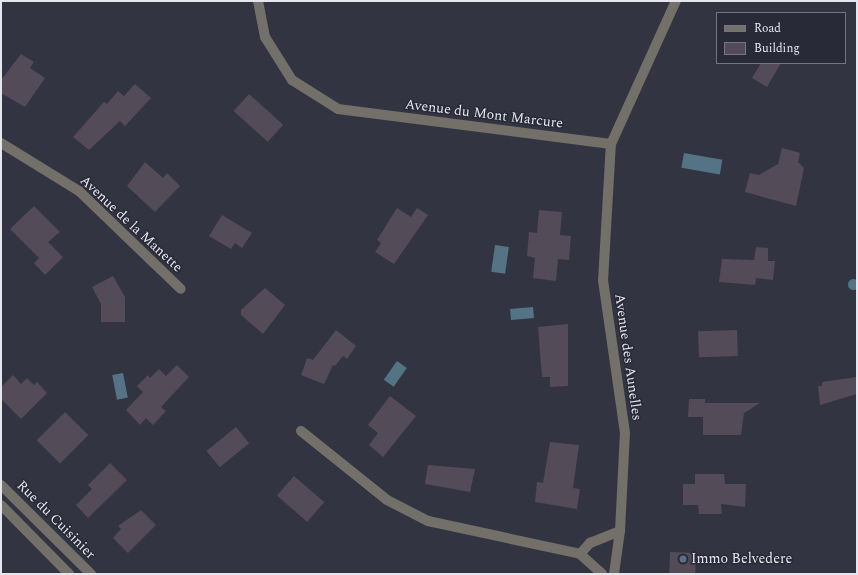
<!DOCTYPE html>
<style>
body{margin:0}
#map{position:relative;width:858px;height:575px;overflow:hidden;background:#333441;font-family:Spectral,serif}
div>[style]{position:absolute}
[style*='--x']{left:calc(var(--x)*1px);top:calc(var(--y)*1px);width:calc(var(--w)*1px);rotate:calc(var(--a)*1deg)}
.water>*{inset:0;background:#547485;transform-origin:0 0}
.round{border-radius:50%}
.building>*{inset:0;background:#534b58;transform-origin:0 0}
.minor>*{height:10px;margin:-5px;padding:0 5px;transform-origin:5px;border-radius:5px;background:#736f69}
.dots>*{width:11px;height:11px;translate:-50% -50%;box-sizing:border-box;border:2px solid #292a37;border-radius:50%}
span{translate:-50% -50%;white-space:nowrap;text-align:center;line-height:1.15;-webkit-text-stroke:3px #292a37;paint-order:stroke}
.street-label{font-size:14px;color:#e6e6ef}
.poi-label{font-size:14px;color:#e6e6ef}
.left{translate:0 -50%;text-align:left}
.frame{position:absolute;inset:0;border:2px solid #e6e6ef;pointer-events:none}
.legend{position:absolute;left:716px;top:12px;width:130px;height:52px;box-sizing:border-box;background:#292a37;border:1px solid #757581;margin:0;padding:5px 7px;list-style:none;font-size:12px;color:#e6e6ef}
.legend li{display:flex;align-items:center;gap:8px;height:20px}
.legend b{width:20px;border:1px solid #757581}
</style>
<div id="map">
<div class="water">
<div style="left:684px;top:153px;width:39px;height:15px;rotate:10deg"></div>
<div style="left:495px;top:245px;width:14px;height:27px;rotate:8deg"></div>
<div class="round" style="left:847.5px;top:278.5px;width:11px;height:11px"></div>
<div style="left:533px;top:307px;width:11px;height:23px;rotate:85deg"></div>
<div style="left:397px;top:361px;width:12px;height:23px;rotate:35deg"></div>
<div style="left:123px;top:373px;width:25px;height:11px;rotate:79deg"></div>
</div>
<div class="building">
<div style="clip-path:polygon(21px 54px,34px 62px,30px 68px,45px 78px,25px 107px,1px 93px,1px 80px)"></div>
<div style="clip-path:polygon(761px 63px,781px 63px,767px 87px,752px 78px)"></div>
<div style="clip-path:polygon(135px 84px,151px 98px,125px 126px,120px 121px,89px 150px,73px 137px,104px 102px,107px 104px,118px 91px,124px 96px)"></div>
<div style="left:249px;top:94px;width:46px;height:23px;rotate:42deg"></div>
<div style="clip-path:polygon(782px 148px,800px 153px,798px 162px,804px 168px,796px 206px,745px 192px,750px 173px,759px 175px,778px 164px)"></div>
<div style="clip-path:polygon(145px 162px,163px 178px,167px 173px,180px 186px,155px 212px,127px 186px)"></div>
<div style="clip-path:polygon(34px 206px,60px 232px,48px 242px,63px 257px,45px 275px,34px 263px,39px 258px,10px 229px)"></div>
<div style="clip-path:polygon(397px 208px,411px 217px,417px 208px,428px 215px,394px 264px,375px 252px,381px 243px,377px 240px)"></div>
<div style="clip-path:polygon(539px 210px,562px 212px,560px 235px,571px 236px,569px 260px,558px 259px,556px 281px,533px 278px,535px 258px,527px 256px,529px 232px,537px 233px)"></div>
<div style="clip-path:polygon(222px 215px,252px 233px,242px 248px,235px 243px,231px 249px,209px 236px)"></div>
<div style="clip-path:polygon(756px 247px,768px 248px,768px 261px,775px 261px,773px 280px,756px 278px,755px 285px,719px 282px,722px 259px,754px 260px)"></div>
<div style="clip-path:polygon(113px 276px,125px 297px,125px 322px,101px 322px,101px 304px,92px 287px)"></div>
<div style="clip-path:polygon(265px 288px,285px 305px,263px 334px,241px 315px,241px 310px)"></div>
<div style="clip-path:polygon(568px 324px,568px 386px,550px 387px,550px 377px,542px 377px,538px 327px)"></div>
<div style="clip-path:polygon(336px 330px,356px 346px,347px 359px,343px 356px,335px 366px,333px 365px,324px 384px,301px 375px,307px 358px,313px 360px)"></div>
<div style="left:737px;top:330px;width:26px;height:39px;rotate:88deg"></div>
<div style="clip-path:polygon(177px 365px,189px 377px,161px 407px,166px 411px,153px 425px,146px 418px,140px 425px,126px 410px,143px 392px,137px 386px,148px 375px,150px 378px,159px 369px,166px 376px)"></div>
<div style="clip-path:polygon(13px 375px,21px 384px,27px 378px,34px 385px,37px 382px,47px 393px,21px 419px,1px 399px,1px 387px)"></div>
<div style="clip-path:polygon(857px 377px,857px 394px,820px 405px,818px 386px,822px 386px,822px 382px)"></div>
<div style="clip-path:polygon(390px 396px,416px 416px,383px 457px,369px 445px,378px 433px,368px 425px)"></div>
<div style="clip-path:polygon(689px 399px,705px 399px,705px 403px,760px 403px,744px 413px,741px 435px,703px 435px,703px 417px,688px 417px)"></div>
<div style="left:65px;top:412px;width:33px;height:40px;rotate:45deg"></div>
<div style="left:236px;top:427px;width:21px;height:38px;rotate:51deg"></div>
<div style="clip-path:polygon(550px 442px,579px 445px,573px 488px,580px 489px,577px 509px,535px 502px,537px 482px,543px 483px)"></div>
<div style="clip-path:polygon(110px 463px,127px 480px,88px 518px,76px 505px,92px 489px,88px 485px)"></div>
<div style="clip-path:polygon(428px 465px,475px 469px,470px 492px,425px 484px)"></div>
<div style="clip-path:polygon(695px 474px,724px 474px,725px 484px,746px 484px,745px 507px,721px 504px,722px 514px,699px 514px,698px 505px,683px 505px,683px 484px,695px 484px)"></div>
<div style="left:294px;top:476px;width:40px;height:26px;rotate:41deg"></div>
<div style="clip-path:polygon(141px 510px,156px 525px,128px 553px,113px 538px,121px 529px,118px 526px)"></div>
<div style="left:670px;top:552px;width:26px;height:22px;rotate:2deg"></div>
</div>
<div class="minor">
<div style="--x:258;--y:1;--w:37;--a:79"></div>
<div style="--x:265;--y:37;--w:51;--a:57.9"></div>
<div style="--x:292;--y:80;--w:54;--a:32.2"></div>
<div style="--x:338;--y:109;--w:275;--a:7.3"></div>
<div style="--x:1;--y:143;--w:92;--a:31.6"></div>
<div style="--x:79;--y:191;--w:141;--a:43.9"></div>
<div style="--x:301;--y:431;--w:110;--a:38.7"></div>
<div style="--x:387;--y:500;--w:46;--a:27.1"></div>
<div style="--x:428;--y:521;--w:156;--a:12.2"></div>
<div style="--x:580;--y:554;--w:30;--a:42"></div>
<div style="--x:1;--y:485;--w:127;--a:44.7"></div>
<div style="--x:1;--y:505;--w:97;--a:45.4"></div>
<div style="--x:580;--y:554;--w:15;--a:-48"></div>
<div style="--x:590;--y:543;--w:32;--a:-22"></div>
<div style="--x:614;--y:574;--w:43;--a:-82.1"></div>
<div style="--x:620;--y:531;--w:98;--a:-87.1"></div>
<div style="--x:625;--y:433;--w:154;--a:-98.2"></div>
<div style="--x:603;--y:281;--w:137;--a:-86.7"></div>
<div style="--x:611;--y:144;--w:157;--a:-65.6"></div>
</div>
<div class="dots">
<div style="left:683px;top:559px;background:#5c6f8a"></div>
</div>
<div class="street-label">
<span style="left:484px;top:114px;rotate:7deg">Avenue du Mont Marcure</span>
<span style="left:131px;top:224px;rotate:43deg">Avenue de la Manette</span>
<span style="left:628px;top:357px;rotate:82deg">Avenue des Aunelles</span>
<span style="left:56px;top:520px;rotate:45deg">Rue du Cuisinier</span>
</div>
<div class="poi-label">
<span class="left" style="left:691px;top:559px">Immo Belvedere</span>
</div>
<div class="frame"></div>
<ul class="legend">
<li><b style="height:5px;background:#736f69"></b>Road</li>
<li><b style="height:11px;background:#534b58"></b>Building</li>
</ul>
</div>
